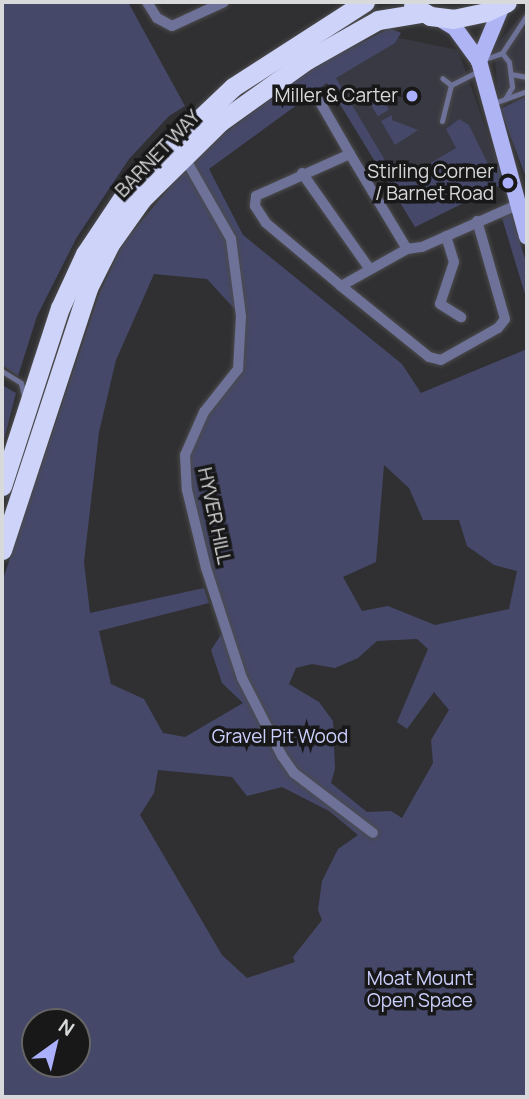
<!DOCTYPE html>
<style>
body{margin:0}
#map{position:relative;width:529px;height:1099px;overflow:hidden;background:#303032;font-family:Manrope,sans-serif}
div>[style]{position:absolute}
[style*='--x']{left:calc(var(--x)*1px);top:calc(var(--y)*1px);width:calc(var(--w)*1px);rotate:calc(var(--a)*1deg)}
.built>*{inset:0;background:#383942}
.green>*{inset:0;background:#454869;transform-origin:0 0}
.roads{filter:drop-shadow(0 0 2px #4b4b4d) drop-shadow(0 0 2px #4b4b4d)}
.lane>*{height:5px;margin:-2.5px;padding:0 2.5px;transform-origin:2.5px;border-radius:2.5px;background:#6e7299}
.street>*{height:10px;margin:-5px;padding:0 5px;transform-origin:5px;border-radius:5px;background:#6e7299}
.primary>*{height:16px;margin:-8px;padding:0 8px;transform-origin:8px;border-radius:8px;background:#afb5f4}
.highway>*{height:19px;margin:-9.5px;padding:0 9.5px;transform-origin:9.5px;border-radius:9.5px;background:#ced3f9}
.dots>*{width:19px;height:19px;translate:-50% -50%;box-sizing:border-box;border:4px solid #181819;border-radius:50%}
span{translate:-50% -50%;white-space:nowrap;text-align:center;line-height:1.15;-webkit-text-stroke:7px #181819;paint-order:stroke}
.poi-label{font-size:19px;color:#d8d9da}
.right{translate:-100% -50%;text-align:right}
.street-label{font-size:19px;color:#d8d9da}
.park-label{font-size:19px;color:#ccd0fd}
.frame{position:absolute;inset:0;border:4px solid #d8d9da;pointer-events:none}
.north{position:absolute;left:21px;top:1008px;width:70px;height:70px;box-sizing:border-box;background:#181819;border:2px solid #656566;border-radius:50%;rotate:34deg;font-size:19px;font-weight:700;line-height:28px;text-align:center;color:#d8d9da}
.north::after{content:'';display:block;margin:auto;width:24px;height:32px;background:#aab0fb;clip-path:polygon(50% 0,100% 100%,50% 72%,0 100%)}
</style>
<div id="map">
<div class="built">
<div style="clip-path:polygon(527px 10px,527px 88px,499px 108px,494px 47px)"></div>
<div style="clip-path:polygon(399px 38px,458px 50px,505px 183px,415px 227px,327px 83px)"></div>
</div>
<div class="green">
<div style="clip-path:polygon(2px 2px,128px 2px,185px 106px,169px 116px,129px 159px,77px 237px,37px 316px,18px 376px,2px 365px)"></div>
<div style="clip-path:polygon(evenodd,390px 28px,401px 33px,395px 43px,336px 78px,398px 182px,456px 148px,446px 129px,459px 119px,469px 125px,489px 166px,500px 167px,502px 184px,415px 227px,327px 83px,209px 169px,243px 235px,402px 364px,421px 393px,527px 349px,527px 1097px,2px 1097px,2px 582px,99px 294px,123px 243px,200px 151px,315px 66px,390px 28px,154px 274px,207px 279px,241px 316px,238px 369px,192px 436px,187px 490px,224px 630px,211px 650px,222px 683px,243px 703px,185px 737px,163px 733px,144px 699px,111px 684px,99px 631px,209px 603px,204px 588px,90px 613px,84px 562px,99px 432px,116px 360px,154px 274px,390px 28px,384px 465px,409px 488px,423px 520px,459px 520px,467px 546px,494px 565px,517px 571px,509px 609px,435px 625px,388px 606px,362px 611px,343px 577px,376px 562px,384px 465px,390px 28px,417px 639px,428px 649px,397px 722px,407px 729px,434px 692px,449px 710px,431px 740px,433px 763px,402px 818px,391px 811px,367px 812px,331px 783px,335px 769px,333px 721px,319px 702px,289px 684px,296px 668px,312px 664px,335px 668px,358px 658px,377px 641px,417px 639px,390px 28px,158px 770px,232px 777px,247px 796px,282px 787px,329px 811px,358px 835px,338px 849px,322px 881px,318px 910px,322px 920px,293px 957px,295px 962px,247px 978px,222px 955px,140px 815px,154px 793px,158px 770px,390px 28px,35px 1022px,77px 1022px,77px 1064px,35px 1064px,35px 1022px)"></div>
<div style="left:374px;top:85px;width:29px;height:13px;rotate:59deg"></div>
<div style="clip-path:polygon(527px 96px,527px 180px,500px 109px)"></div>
<div style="clip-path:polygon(392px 115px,392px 120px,418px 130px,395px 145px,381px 121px)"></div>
<div style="clip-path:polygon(511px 211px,527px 266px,527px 301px,502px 218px)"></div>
<div style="clip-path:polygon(2px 385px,16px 393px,2px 448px)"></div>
</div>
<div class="roads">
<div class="lane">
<div style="--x:502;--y:53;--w:11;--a:52"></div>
<div style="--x:509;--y:62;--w:25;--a:83"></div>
<div style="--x:512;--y:87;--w:14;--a:120"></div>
<div style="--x:485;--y:59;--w:18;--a:-19"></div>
<div style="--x:502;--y:53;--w:45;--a:-56.7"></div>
<div style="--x:511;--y:74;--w:16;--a:11"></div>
<div style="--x:451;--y:85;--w:31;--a:-27"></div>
<div style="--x:494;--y:103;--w:35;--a:-20"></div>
<div style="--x:442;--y:121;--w:37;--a:-76"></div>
<div style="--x:451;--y:85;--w:11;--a:-142"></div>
<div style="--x:2;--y:371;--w:22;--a:32"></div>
<div style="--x:21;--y:383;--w:13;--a:77"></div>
</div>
<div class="street">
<div style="--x:147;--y:2;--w:19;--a:58"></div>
<div style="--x:157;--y:18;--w:17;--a:28"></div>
<div style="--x:172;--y:26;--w:57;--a:-24.8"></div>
<div style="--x:320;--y:102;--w:60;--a:60"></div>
<div style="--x:182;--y:153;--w:99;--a:60.3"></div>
<div style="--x:231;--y:239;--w:78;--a:82.6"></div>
<div style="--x:241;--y:316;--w:53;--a:93.2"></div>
<div style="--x:238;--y:369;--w:55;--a:128.3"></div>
<div style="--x:204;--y:412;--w:47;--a:113.8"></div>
<div style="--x:185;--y:455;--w:35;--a:87"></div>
<div style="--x:187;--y:490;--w:80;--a:76.3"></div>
<div style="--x:206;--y:568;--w:116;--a:71.9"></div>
<div style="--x:242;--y:678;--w:88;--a:62.9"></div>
<div style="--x:282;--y:756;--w:21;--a:55"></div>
<div style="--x:294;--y:773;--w:99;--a:37.2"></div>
<div style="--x:302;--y:173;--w:116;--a:54.8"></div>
<div style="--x:446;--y:236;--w:27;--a:73"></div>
<div style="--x:454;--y:262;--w:44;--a:108.4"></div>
<div style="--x:440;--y:304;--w:25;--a:32"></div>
<div style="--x:407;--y:249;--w:111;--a:-121"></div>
<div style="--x:350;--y:154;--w:103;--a:155.9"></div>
<div style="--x:256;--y:196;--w:10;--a:96"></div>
<div style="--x:255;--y:206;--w:20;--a:57"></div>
<div style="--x:266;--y:223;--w:98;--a:40"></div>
<div style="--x:341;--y:286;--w:76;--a:-29.3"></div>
<div style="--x:407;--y:249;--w:15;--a:-8"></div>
<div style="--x:422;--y:247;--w:106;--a:-23.9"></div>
<div style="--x:341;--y:286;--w:113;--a:38.9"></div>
<div style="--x:429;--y:357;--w:12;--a:14"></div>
<div style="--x:441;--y:360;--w:65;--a:-29.3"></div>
<div style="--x:498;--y:328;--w:11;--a:-52"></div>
<div style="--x:505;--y:319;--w:102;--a:-105.9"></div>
</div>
<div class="primary">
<div style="--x:502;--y:6;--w:60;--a:112.7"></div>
<div style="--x:479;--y:61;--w:182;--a:74.7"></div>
<div style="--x:440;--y:19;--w:17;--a:31"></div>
<div style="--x:455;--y:28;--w:41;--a:54"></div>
</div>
<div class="highway">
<div style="--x:413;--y:6;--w:20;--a:30"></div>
<div style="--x:430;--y:16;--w:23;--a:7"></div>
<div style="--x:453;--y:19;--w:34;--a:-12"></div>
<div style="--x:486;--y:12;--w:23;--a:-25"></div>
<div style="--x:2;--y:486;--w:187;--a:-72"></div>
<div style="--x:60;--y:308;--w:60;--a:-65.2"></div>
<div style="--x:85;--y:254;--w:87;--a:-56.3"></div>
<div style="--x:133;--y:182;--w:138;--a:-43.5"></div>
<div style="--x:233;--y:87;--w:157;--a:-32.8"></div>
<div style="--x:2;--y:550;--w:276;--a:-71.8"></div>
<div style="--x:88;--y:288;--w:49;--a:-63.4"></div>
<div style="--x:110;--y:244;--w:55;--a:-54.6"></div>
<div style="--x:142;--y:199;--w:110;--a:-44.6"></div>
<div style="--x:220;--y:122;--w:107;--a:-35.5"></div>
<div style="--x:307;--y:60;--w:81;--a:-29.4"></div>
<div style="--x:378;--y:20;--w:44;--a:-9.2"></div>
</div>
</div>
<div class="dots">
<div style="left:412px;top:96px;background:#aab0fb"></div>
<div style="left:508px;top:183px;background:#aab0fb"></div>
</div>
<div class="poi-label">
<span class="right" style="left:398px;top:96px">Miller &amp; Carter</span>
<span class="right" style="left:494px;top:183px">Stirling Corner<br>/ Barnet Road</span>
</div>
<div class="street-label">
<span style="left:158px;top:154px;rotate:-46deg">BARNET WAY</span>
<span style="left:214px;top:516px;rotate:78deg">HYVER HILL</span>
</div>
<div class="park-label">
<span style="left:280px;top:737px">Gravel Pit Wood</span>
<span style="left:420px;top:990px">Moat Mount<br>Open Space</span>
</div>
<div class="frame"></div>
<div class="north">N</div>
</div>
